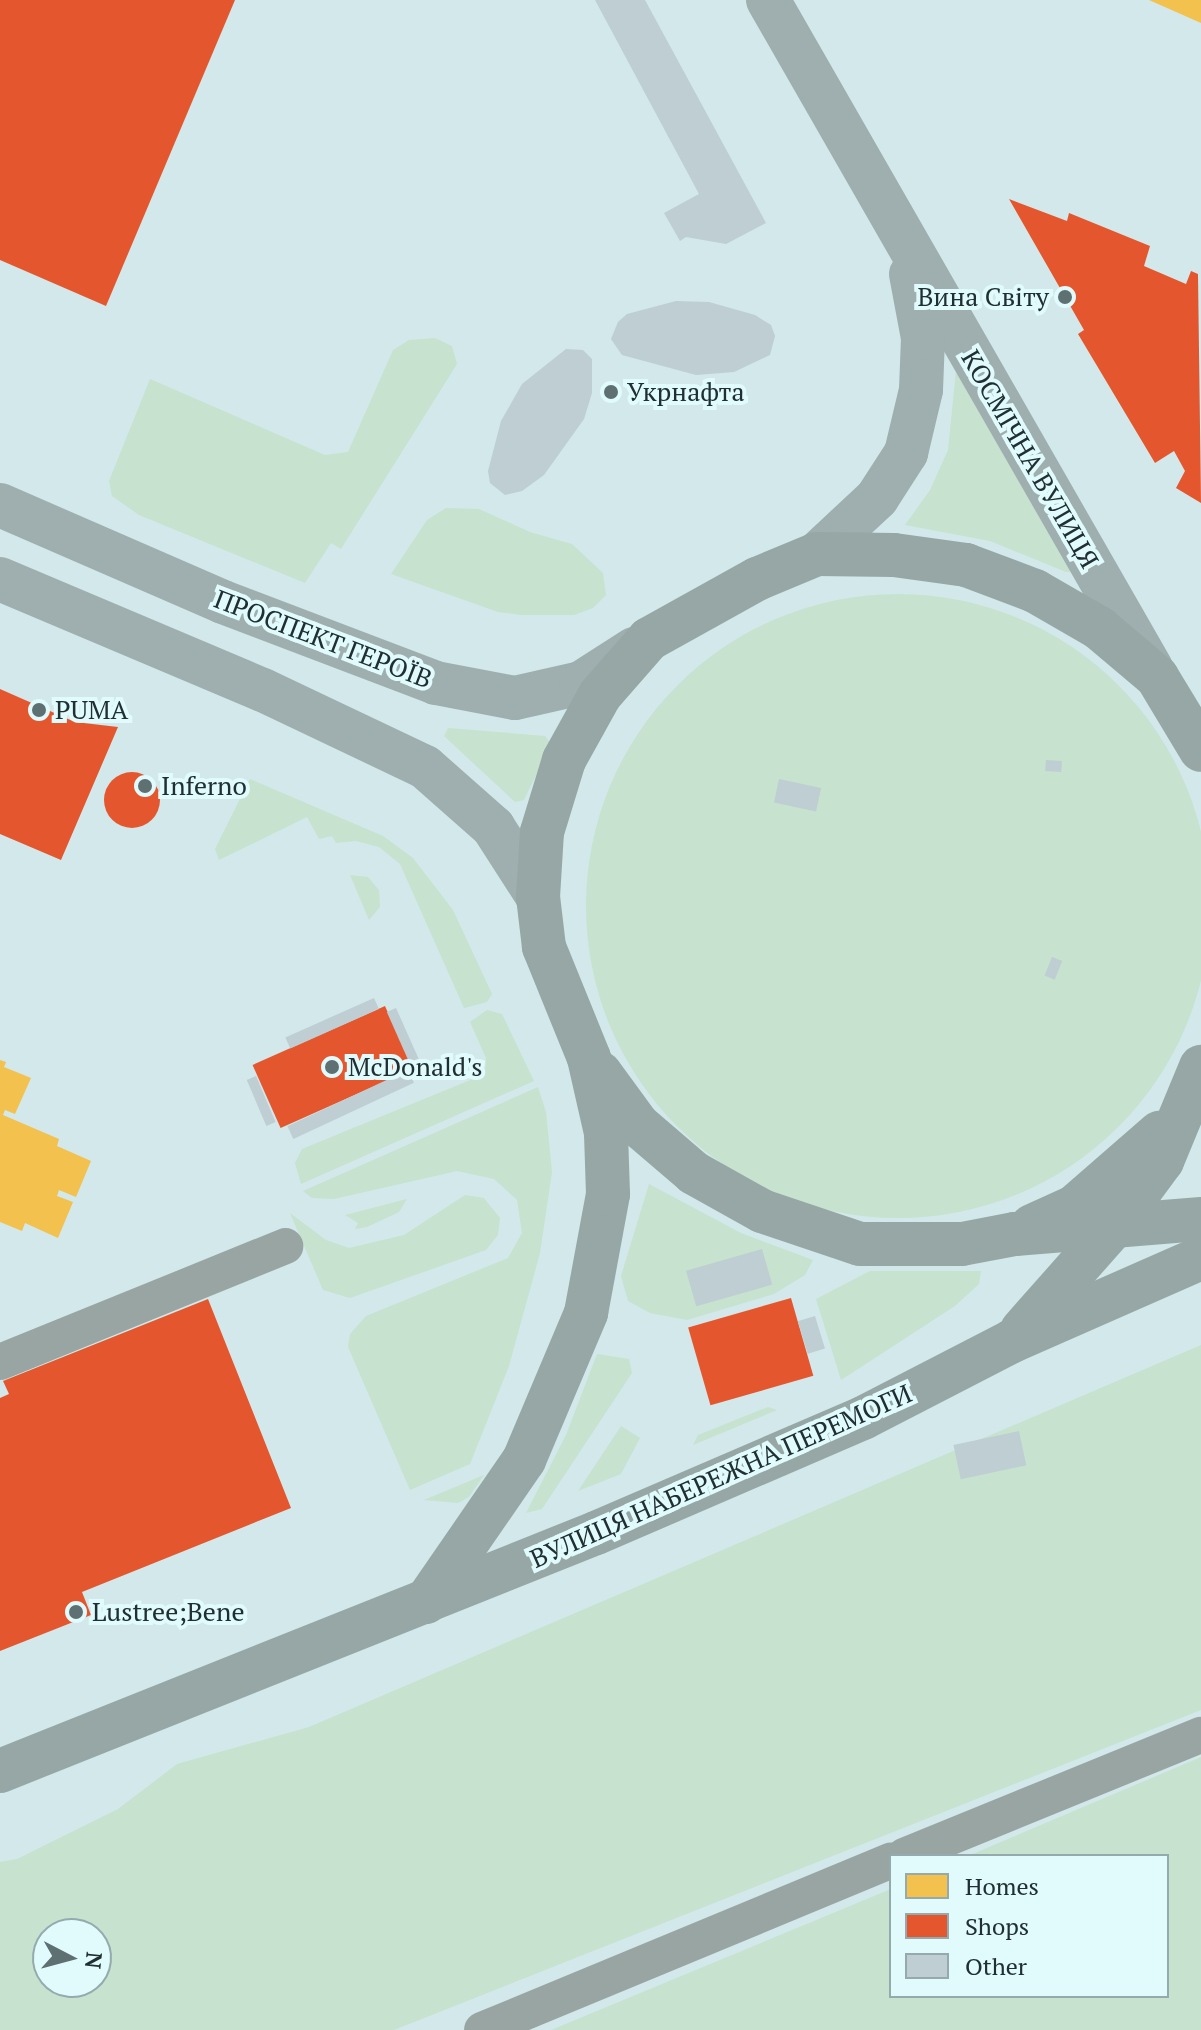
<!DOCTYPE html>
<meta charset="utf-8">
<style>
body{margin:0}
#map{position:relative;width:1201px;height:2030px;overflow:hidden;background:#d2e8ea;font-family:"PT Serif",serif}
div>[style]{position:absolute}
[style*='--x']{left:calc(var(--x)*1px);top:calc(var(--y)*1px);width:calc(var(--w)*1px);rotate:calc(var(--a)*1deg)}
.green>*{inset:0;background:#c7e2ce}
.round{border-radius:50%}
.homes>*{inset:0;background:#f2c14e;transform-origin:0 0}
.shops>*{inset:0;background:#e4572e;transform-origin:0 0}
.building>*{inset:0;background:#beced2;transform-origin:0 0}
.street>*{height:36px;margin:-18px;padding:0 18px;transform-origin:18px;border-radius:18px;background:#98a5a3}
.secondary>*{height:44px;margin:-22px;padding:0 22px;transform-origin:22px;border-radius:22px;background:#9faeae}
.primary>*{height:44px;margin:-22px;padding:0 22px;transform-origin:22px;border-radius:22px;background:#96a7a6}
.dots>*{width:22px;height:22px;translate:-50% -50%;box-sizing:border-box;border:4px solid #e1fbfd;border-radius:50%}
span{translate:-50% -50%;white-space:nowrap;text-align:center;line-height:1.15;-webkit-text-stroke:8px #e1fbfd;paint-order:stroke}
.poi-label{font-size:26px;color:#203032}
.right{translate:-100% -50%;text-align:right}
.left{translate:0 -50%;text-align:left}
.street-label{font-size:26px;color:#203032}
.legend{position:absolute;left:889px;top:1854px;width:280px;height:144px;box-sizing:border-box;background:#e1fbfd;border:2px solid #94aaac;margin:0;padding:10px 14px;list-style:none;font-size:24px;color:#203032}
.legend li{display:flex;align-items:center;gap:16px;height:40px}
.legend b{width:40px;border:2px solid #94aaac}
.north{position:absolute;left:32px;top:1918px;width:80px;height:80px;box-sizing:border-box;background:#e1fbfd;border:2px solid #94aaac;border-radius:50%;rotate:96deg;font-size:22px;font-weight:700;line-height:32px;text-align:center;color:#203032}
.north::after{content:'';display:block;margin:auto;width:28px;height:36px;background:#5e7072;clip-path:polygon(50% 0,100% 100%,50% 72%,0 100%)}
</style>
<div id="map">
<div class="green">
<div style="clip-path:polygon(435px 338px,452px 346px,457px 364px,341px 549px,331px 543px,305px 583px,139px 515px,112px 496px,109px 481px,150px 379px,325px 455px,348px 452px,393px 350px,409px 340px)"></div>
<div style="clip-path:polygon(957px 361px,1082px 571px,1066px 572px,990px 541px,905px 525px,930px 490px,948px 450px)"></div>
<div style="clip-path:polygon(446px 508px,479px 509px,530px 532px,572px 544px,603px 573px,606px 595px,593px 608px,574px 615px,521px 615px,498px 612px,391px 574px,427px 520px)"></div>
<div class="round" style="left:586px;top:594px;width:624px;height:624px"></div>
<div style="clip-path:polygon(448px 728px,545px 736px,551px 744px,524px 800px,515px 802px,444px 736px)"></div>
<div style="clip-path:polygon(250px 779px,383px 836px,413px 858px,453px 910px,492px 994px,487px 1002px,464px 1008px,400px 864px,379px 847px,356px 841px,336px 843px,332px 836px,319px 839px,307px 817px,219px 860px,215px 849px)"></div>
<div style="clip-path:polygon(350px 875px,368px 877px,379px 890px,380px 907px,369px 920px)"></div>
<div style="clip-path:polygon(487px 1010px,502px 1014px,534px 1081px,301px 1184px,295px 1163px,302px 1149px,485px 1074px,486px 1058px,470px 1022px)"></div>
<div style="clip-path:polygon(538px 1087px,546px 1112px,552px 1172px,540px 1253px,509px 1366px,470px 1464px,410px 1490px,348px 1347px,350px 1334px,366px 1316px,508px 1258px,522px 1233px,517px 1200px,494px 1179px,457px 1171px,334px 1199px,312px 1198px,303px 1191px)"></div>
<div style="clip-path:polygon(649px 1184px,741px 1233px,813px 1260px,805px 1275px,774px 1294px,687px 1320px,650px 1313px,628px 1301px,621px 1276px)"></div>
<div style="clip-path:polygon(465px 1195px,484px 1198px,500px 1218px,498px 1235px,486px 1250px,350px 1298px,323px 1290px,290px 1213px,326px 1240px,349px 1248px,404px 1235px)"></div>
<div style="clip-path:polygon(407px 1199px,399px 1212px,367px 1227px,355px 1229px,358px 1223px,345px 1215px)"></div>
<div style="clip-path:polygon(870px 1271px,981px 1271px,979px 1284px,955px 1306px,841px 1380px,816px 1299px)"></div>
<div style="clip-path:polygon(evenodd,1201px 1345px,1201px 1710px,394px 2030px,0 2030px,0 1862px,17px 1859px,118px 1809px,177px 1764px,309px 1727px,1201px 1345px,48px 1934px,96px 1934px,96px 1982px,48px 1982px,48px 1934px)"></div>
<div style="clip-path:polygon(597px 1354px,629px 1359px,632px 1373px,542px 1509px,526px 1513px,566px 1435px)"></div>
<div style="clip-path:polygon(768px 1407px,777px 1410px,693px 1445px,698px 1435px)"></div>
<div style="clip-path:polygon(621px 1426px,640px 1438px,621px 1474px,578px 1491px)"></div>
<div style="clip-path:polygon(484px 1475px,469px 1497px,458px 1503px,424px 1500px)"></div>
<div style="clip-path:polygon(1201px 1757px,1201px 2030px,551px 2030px,891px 1889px,891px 1996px,1167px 1996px,1167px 1856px,968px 1856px)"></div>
</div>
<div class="homes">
<div style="clip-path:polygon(1149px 0,1201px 0,1201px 23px)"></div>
<div style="clip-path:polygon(0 1060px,6px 1062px,4px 1067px,31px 1078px,15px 1114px,5px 1110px,3px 1115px,59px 1139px,57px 1146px,91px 1161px,76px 1197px,59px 1190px,57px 1196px,73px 1202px,58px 1238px,25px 1223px,22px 1231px,0 1222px)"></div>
<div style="left:206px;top:1307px;width:196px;height:82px;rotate:68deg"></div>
<div style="clip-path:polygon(0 1413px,76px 1605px,0 1636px)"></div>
</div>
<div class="shops">
<div style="clip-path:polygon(0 0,235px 0,106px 306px,0 260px)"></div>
<div style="clip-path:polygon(1009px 199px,1067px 221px,1069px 213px,1150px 246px,1144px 266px,1186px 284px,1191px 271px,1198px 274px,1201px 503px,1176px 488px,1185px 471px,1174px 451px,1155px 463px,1078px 334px,1084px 330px)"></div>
<div style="clip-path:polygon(0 689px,75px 722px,118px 727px,61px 860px,0 834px)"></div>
<div class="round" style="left:104px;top:772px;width:56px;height:56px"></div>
<div style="left:385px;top:1006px;width:69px;height:145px;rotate:66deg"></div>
<div style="left:791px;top:1298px;width:81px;height:107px;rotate:74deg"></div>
<div style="clip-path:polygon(208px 1299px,291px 1508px,82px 1592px,91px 1615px,0 1651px,0 1398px,9px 1394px,3px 1381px)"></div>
</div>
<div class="building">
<div style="clip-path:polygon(595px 0,645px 0,766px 223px,726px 244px,686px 237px,680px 241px,664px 213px,699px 194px)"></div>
<div style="clip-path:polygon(676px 301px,709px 302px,755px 315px,771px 325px,775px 336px,770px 355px,734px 372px,696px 375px,622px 355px,611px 339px,618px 322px,627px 314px)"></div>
<div style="clip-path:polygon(566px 349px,583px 350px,592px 359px,592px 393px,584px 419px,544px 475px,522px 491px,505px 495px,490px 483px,488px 471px,501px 421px,522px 384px)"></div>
<div style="left:1046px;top:760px;width:16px;height:11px;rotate:4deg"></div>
<div style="left:779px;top:779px;width:43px;height:24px;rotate:12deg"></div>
<div style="left:1052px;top:957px;width:11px;height:20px;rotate:22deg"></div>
<div style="left:374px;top:998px;width:12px;height:97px;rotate:66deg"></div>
<div style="left:396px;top:1008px;width:57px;height:10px;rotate:66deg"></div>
<div style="left:408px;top:1070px;width:14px;height:133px;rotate:65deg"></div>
<div style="left:256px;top:1076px;width:50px;height:10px;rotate:67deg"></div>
<div style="left:762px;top:1249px;width:37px;height:79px;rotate:74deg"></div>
<div style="left:815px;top:1316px;width:34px;height:18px;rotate:73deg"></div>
<div style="left:1019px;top:1431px;width:35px;height:67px;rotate:78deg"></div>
</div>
<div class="street">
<div style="--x:0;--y:1362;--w:308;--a:-22.1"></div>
<div style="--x:904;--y:1856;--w:321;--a:-22.2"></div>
<div style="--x:482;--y:2030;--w:443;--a:-22.5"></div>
</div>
<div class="secondary">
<div style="--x:768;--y:0;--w:770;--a:60.17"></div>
<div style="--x:0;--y:505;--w:243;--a:23.5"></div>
<div style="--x:223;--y:602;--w:228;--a:20.8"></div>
<div style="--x:436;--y:683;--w:80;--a:10.8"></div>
<div style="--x:515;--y:698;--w:68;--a:-12.8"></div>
<div style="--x:581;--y:683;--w:63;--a:-32.7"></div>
<div style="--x:817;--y:554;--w:82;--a:-43"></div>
<div style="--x:877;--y:498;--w:54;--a:-57.2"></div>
<div style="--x:906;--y:453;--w:65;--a:-76.6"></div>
<div style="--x:921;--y:390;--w:52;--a:-87.8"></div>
<div style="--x:923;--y:338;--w:65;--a:-100.6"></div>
<div style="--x:0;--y:579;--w:285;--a:22.9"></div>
<div style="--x:263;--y:690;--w:179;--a:25.4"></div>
<div style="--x:425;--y:767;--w:91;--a:41.4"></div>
<div style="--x:493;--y:827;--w:83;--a:57.3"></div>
</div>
<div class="primary">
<div style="--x:600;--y:1073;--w:64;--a:53.8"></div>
<div style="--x:638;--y:1125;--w:74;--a:40.6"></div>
<div style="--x:694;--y:1173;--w:78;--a:29.2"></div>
<div style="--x:762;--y:1211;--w:103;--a:18.6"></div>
<div style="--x:860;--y:1244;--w:102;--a:0"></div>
<div style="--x:962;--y:1244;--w:54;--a:-10.7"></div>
<div style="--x:1015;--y:1234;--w:187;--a:-4.6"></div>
<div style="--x:1032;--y:1226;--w:46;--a:-24.3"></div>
<div style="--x:1074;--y:1207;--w:113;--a:-41"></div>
<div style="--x:1022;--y:1330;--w:139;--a:-48.5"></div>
<div style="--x:1114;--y:1226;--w:81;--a:-53.6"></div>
<div style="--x:1162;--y:1161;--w:102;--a:-67.5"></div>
<div style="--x:426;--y:1602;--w:173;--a:-55.4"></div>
<div style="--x:524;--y:1460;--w:160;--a:-67.1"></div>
<div style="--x:586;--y:1313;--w:121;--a:-79.5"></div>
<div style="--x:608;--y:1194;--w:61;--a:-91.9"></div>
<div style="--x:606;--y:1133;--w:77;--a:-102.8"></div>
<div style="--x:589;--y:1058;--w:120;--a:-112.1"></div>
<div style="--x:544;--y:947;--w:50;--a:-96.8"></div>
<div style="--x:538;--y:897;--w:65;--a:-86.5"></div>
<div style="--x:542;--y:832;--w:75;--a:-73"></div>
<div style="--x:564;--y:760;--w:74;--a:-61"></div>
<div style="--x:600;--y:695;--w:74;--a:-48.8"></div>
<div style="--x:649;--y:639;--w:124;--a:-29.1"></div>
<div style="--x:757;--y:579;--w:65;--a:-22.6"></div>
<div style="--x:817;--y:554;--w:77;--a:0.7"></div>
<div style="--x:894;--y:555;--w:73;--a:7.9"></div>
<div style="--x:966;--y:565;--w:74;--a:20.6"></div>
<div style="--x:1035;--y:591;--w:74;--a:30"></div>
<div style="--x:1099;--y:628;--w:76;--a:40.2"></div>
<div style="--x:1157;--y:677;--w:85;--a:58.9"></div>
<div style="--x:0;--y:1771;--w:642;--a:-21.77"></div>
<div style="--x:596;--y:1533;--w:291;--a:-23.3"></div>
<div style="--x:863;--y:1418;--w:168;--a:-27.3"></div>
<div style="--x:1012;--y:1341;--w:206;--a:-23.7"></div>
</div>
<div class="dots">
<div style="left:1065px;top:297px;background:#5e7072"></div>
<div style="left:611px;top:392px;background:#5e7072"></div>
<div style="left:39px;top:710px;background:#5e7072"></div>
<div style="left:145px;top:786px;background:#5e7072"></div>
<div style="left:332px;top:1067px;background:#5e7072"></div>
<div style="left:76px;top:1612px;background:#5e7072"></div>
</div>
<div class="poi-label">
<span class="right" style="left:1049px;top:297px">Вина Світу</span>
<span class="left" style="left:627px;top:392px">Укрнафта</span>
<span class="left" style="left:55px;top:710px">PUMA</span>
<span class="left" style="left:161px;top:786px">Inferno</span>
<span class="left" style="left:348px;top:1067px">McDonald's</span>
<span class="left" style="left:92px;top:1612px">Lustree;Bene</span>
</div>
<div class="street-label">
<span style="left:1030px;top:459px;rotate:60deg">КОСМІЧНА ВУЛИЦЯ</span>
<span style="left:323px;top:639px;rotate:21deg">ПРОСПЕКТ ГЕРОЇВ</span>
<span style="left:721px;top:1476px;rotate:-24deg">ВУЛИЦЯ НАБЕРЕЖНА ПЕРЕМОГИ</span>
</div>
<ul class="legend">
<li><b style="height:22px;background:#f2c14e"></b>Homes</li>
<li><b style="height:22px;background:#e4572e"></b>Shops</li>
<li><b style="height:22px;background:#beced2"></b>Other</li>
</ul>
<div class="north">N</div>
</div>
